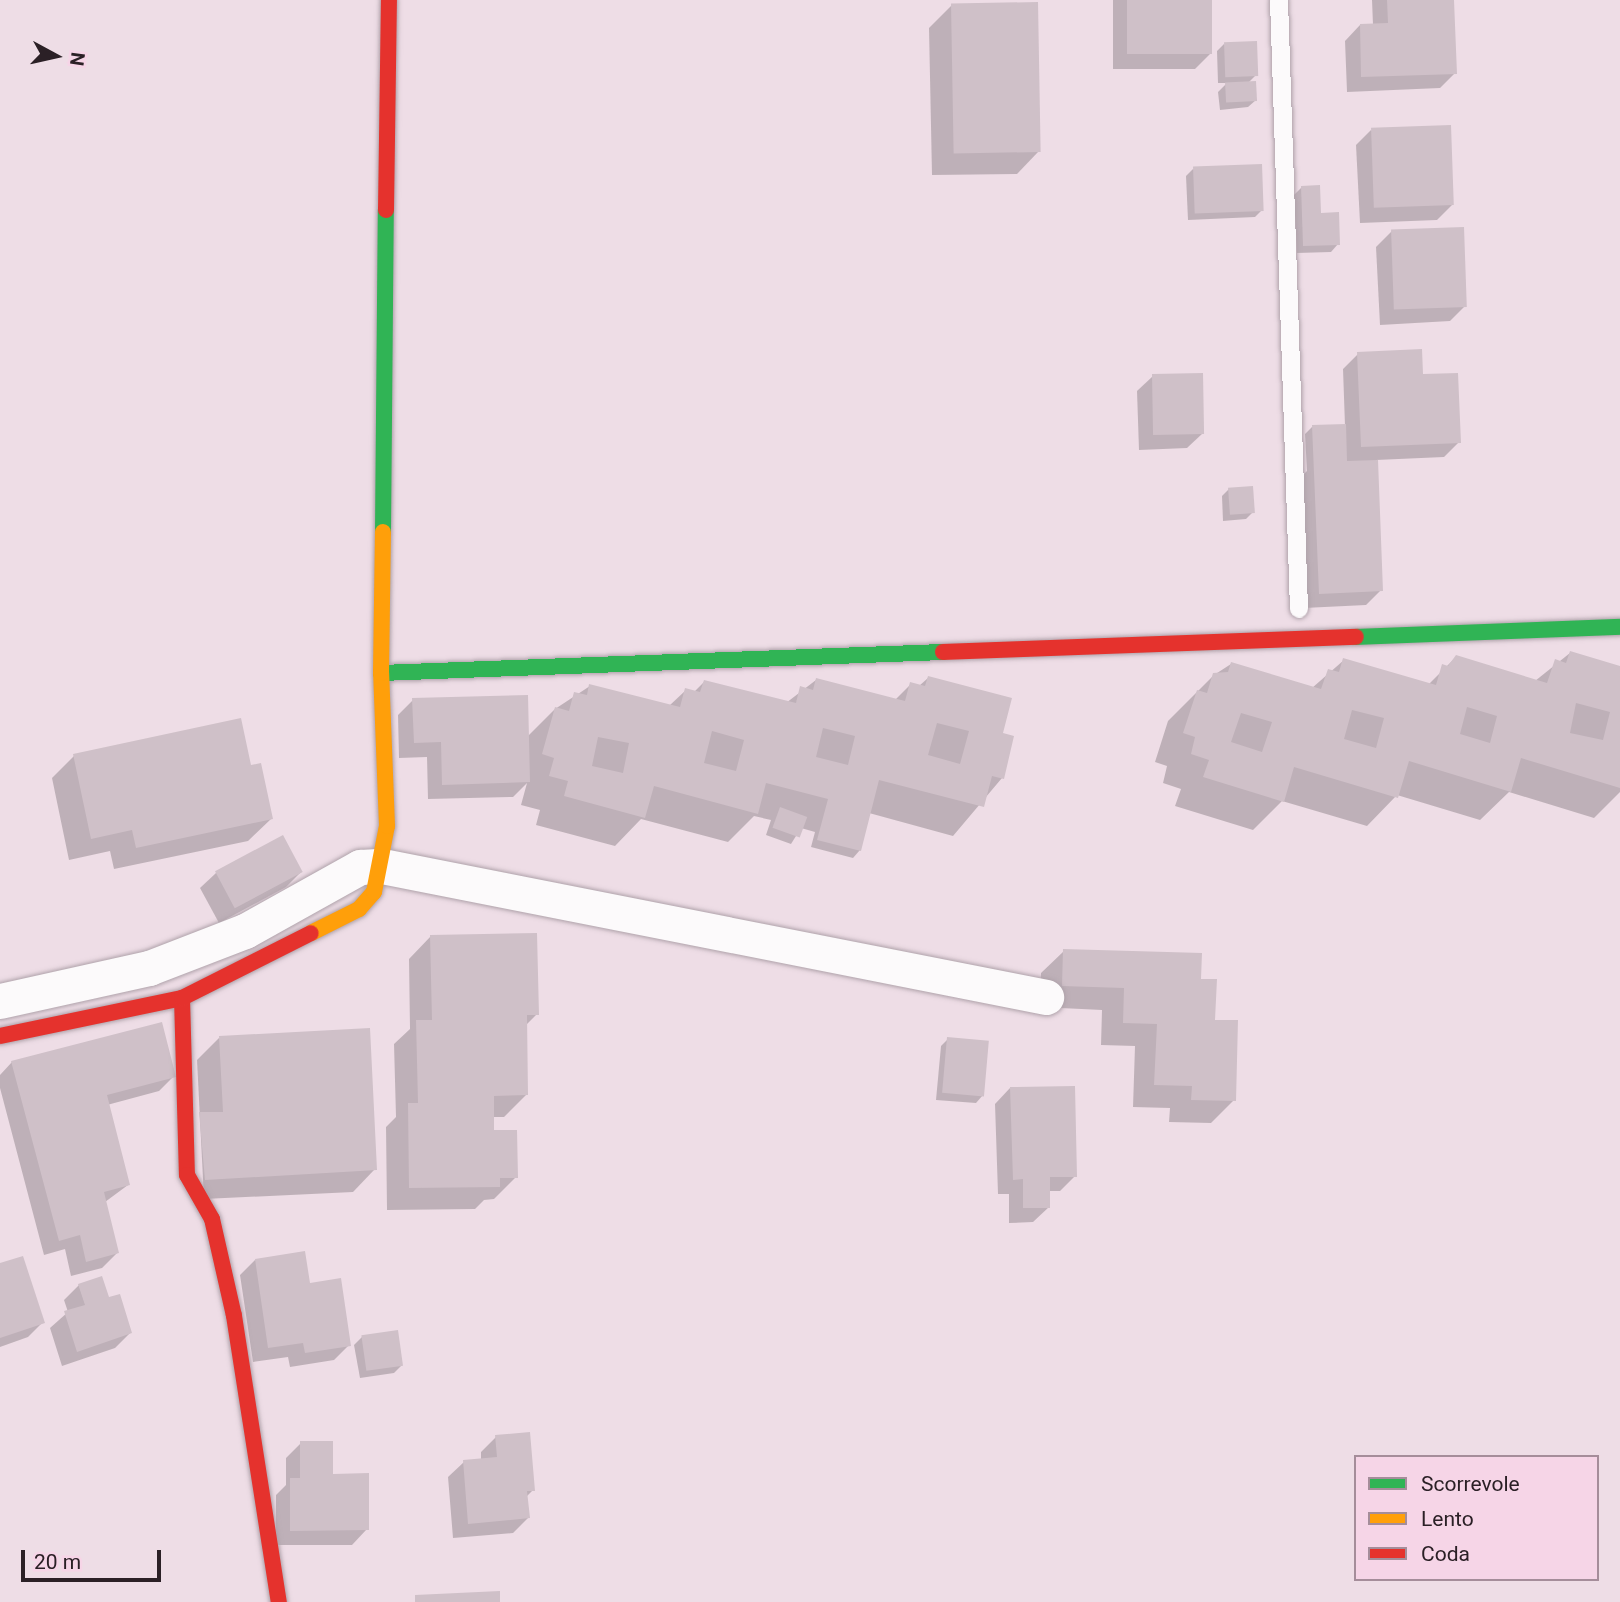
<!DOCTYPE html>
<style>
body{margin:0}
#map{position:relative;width:1620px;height:1602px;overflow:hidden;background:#eedde6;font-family:Roboto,sans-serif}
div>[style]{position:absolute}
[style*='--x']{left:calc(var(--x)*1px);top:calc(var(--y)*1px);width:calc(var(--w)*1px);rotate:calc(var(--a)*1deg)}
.shadow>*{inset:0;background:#0003}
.building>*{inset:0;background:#cfc0c8;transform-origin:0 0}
.roads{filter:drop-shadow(0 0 2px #afa2aa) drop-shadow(0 0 2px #afa2aa)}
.lane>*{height:18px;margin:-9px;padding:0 9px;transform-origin:9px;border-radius:9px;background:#fcfafb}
.street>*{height:35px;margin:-17.5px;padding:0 17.5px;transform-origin:17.5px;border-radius:17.5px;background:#fcfafb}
.fast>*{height:16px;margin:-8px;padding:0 8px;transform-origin:8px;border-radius:8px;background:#30b455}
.slow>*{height:16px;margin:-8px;padding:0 8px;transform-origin:8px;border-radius:8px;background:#ff9f0a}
.jam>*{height:16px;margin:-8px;padding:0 8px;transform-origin:8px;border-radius:8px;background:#e5322d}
span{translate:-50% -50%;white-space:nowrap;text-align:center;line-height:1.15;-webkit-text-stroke:5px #f6d5e7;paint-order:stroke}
.legend{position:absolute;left:1354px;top:1455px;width:245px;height:126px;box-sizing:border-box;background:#f6d5e7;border:2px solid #a58d9a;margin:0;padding:9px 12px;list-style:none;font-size:21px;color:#2b2026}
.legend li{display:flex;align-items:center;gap:14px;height:35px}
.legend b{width:35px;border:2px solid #a58d9a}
.north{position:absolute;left:21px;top:21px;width:70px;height:70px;-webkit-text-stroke:5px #f6d5e7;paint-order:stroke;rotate:98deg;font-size:19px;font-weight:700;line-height:28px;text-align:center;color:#2b2026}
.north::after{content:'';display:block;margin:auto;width:24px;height:32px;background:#2b2026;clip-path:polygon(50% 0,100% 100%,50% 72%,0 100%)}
.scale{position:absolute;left:21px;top:1550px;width:140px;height:32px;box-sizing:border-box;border:4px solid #2b2026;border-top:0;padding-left:9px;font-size:21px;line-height:24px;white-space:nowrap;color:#2b2026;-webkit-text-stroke:5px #f6d5e7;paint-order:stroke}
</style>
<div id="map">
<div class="shadow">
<div style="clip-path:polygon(1113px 0,1210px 0,1210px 54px,1195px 69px,1113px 69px)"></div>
<div style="clip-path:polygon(1372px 0,1452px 0,1455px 73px,1440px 88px,1347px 92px,1345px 41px,1360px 25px,1373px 25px)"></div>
<div style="clip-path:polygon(952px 5px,1039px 151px,1017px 174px,932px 175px,929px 28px)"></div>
<div style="clip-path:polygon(1224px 44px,1256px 75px,1248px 83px,1256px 100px,1248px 107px,1220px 110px,1218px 92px,1227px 83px,1218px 83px,1217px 51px)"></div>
<div style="clip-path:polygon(1371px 130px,1452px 205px,1437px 220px,1360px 223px,1356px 145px)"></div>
<div style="clip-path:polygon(1193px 169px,1262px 210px,1255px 217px,1188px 220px,1186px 176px)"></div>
<div style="clip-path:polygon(1302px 187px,1338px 244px,1331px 252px,1297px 253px,1294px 195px)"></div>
<div style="clip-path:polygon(1392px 231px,1465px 306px,1450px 321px,1380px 325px,1376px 247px)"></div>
<div style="clip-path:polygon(1358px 354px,1421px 376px,1459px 442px,1444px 457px,1376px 460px,1381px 590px,1366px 605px,1304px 608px,1299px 479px,1307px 471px,1305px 434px,1312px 427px,1345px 426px,1343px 369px)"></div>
<div style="clip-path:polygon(1153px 376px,1203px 433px,1187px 448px,1139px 450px,1137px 391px)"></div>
<div style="clip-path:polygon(1229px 489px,1253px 512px,1246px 519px,1223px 521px,1222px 496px)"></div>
<div style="clip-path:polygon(1570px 653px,1620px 668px,1620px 792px,1594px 818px,1509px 792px,1480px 820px,1397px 795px,1367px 826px,1282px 801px,1253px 830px,1175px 806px,1181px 789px,1163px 783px,1167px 766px,1155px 762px,1168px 721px,1214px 675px,1231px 664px,1312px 688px,1344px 660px,1428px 685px,1456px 657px,1535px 681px)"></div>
<div style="clip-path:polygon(928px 678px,1001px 734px,1002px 778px,953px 836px,869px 813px,860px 850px,853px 858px,811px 847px,815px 832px,801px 828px,791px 844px,766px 835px,771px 820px,754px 816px,728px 842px,641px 819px,615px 846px,536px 825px,540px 810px,521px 805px,527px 783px,513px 797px,428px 799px,427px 757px,399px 758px,398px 715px,413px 700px,527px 737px,555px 709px,590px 686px,669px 706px,686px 690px,694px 692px,704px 682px,786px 703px,816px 680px,895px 700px,911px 684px,919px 686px)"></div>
<div style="clip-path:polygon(74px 756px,250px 768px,271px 819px,248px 841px,114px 869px,110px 851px,69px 860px,52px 778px)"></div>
<div style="clip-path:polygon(282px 837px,301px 872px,286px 887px,219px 923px,200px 888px,216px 873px)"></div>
<div style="clip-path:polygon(431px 936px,537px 1014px,525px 1026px,526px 1095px,504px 1117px,492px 1117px,493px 1132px,516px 1177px,494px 1199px,484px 1200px,475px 1209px,387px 1210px,386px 1127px,396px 1117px,394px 1044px,410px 1029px,409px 959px)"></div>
<div style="clip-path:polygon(1064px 951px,1199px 981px,1234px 1100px,1211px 1123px,1169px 1122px,1170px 1108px,1133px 1107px,1135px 1046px,1101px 1045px,1102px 1010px,1040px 1007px,1041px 973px)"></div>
<div style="clip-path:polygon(219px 1038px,375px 1169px,353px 1192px,204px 1199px,197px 1060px)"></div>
<div style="clip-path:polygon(948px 1039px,983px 1095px,976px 1103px,936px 1100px,941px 1046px)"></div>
<div style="clip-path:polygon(12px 1062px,174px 1076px,159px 1091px,107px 1105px,128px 1185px,105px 1202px,117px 1253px,102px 1268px,71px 1276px,65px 1249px,44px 1255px,0 1088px,0 1075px)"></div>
<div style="clip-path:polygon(1010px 1088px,1075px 1176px,1060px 1191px,1048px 1191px,1049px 1207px,1033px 1222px,1009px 1223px,1009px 1194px,998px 1194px,995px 1104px)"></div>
<div style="clip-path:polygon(255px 1260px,308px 1285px,349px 1345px,334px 1360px,290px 1367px,288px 1357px,253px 1362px,240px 1275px)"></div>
<div style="clip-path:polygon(0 1265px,43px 1322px,28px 1337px,0 1347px)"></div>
<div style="clip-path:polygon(79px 1285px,108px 1300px,130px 1333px,115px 1348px,62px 1366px,50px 1328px,68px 1312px,64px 1300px)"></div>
<div style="clip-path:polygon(362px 1337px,402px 1365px,394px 1373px,360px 1378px,354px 1345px)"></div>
<div style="clip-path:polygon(496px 1437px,533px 1490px,526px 1497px,528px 1518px,513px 1533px,453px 1538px,448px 1477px,464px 1462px,481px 1460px,481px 1452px)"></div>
<div style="clip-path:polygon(301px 1443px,367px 1529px,352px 1545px,276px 1545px,276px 1495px,286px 1485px,286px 1458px)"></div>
</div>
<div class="building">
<div style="left:1127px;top:0;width:85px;height:54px"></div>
<div style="clip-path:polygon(1387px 0,1454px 0,1457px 74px,1361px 77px,1360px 24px,1388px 23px)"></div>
<div style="left:1038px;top:2px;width:150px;height:87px;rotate:89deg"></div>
<div style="left:1257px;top:41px;width:35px;height:33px;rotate:88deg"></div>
<div style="left:1256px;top:81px;width:20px;height:31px;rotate:87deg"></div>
<div style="left:1451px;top:125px;width:80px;height:80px;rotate:88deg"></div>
<div style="left:1262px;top:164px;width:47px;height:69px;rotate:88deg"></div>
<div style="clip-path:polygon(1320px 185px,1321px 213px,1339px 212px,1340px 245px,1303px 246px,1301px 186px)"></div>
<div style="left:1464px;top:227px;width:80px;height:73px;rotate:88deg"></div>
<div style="clip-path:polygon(1422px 349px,1423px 374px,1458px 373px,1461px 443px,1361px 447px,1357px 352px)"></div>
<div style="left:1203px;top:373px;width:61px;height:51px;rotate:89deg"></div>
<div style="clip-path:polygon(1346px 424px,1347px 461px,1378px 460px,1383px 591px,1319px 594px,1312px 425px)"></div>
<div style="left:1253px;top:486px;width:27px;height:25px;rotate:86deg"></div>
<div style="clip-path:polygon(evenodd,1570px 651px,1620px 666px,1620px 788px,1521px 758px,1511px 792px,1409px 761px,1398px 798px,1294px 767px,1284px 802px,1203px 777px,1209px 760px,1191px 754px,1195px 737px,1183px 733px,1197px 690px,1207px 693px,1213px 673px,1228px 672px,1231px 662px,1321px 689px,1328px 669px,1339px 672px,1343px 658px,1436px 685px,1442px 664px,1448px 666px,1456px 655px,1547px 683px,1555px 659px,1566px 663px,1570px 651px,1576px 703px,1610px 712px,1603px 740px,1570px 733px,1576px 703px,1570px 651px,1467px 707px,1497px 716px,1490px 743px,1460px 734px,1467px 707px,1570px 651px,1352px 710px,1384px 718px,1376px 748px,1344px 739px,1352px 710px,1570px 651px,1241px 713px,1272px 722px,1262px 752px,1231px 742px,1241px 713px)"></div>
<div style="clip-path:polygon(evenodd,928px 676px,1012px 698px,1003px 733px,1014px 736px,1004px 779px,992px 776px,984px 807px,879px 780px,861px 851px,817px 840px,828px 799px,766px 783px,758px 814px,654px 786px,645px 818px,564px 796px,568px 781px,549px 776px,554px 758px,542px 754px,555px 707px,569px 711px,574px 692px,587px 695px,589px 684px,680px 707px,685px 688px,700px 692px,704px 680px,796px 703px,800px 686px,813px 690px,816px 678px,905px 701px,910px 682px,925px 686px,928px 676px,937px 723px,969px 731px,960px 764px,928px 755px,937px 723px,928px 676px,823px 728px,855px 736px,848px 765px,816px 757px,823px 728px,928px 676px,712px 731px,744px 740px,736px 771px,704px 763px,712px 731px,928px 676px,598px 737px,629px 743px,623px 773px,592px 766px,598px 737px)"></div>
<div style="clip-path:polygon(528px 695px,530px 782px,442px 785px,441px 742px,414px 743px,412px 698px)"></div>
<div style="clip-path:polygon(241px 718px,251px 765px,261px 763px,273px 819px,136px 848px,132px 830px,91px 839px,73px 754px)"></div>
<div style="left:780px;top:807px;width:29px;height:22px;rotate:20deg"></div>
<div style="left:283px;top:835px;width:42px;height:77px;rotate:62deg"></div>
<div style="clip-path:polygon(537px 933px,539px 1015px,527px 1015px,528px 1095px,494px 1096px,494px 1130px,517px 1130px,518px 1178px,500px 1178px,500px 1187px,409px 1188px,408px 1103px,418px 1103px,416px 1020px,432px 1020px,430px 935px)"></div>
<div style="clip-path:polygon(1063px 949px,1202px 953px,1201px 979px,1217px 979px,1215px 1020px,1238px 1020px,1236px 1101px,1191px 1100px,1192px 1086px,1154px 1085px,1157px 1024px,1123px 1023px,1124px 988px,1062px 986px)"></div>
<div style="clip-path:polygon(162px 1022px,176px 1077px,107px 1095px,130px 1185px,104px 1192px,119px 1253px,86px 1262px,80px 1235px,59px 1241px,11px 1061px)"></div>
<div style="clip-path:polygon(370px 1028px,377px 1170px,205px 1180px,199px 1112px,223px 1112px,219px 1036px)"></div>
<div style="left:947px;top:1037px;width:42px;height:56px;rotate:5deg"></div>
<div style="clip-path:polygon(1075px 1086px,1077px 1177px,1050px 1177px,1050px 1208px,1023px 1208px,1023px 1179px,1013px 1180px,1010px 1087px)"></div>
<div style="clip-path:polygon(305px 1251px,310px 1283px,341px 1278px,351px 1346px,305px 1353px,303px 1343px,268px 1348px,255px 1259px)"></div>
<div style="clip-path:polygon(23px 1256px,45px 1323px,0 1338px,0 1263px)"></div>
<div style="clip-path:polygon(102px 1276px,109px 1297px,120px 1294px,132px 1333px,77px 1352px,64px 1311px,85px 1305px,78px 1284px)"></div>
<div style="left:398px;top:1330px;width:36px;height:37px;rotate:82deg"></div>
<div style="clip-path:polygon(530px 1432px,535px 1491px,527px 1491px,530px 1518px,468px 1524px,463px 1460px,497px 1457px,495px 1435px)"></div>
<div style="clip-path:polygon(300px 1441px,333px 1441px,333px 1474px,369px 1473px,369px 1530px,290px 1531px,290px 1478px,300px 1478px)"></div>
<div style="clip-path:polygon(500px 1591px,500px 1602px,415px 1602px,415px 1595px)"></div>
</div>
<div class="roads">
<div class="lane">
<div style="--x:1279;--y:0;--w:609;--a:88.12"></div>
</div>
<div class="street">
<div style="--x:0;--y:1001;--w:153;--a:-12.5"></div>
<div style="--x:149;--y:968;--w:103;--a:-21.1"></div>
<div style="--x:245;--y:931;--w:132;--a:-29.1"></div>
<div style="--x:360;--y:867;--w:22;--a:-3"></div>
<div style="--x:382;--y:866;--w:677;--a:11.16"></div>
</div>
<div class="fast">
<div style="--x:383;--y:532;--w:322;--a:-89.5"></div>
<div style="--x:1356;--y:637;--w:264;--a:-2.2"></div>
<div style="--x:381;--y:673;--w:562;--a:-2.14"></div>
</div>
<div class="slow">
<div style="--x:311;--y:933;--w:54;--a:-26.6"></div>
<div style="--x:359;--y:909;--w:23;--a:-49"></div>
<div style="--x:374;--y:892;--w:67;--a:-78.9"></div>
<div style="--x:387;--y:826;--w:153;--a:-92.2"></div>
<div style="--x:381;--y:673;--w:141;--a:-89.2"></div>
</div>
<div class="jam">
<div style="--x:386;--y:210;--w:210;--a:-89.2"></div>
<div style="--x:943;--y:652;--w:413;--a:-2.1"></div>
<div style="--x:182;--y:998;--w:177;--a:88.4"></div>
<div style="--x:187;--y:1175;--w:51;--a:60.4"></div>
<div style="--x:212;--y:1219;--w:99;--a:77.2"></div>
<div style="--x:234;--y:1316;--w:290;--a:81.1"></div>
<div style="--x:0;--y:1036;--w:186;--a:-11.8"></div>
<div style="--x:182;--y:998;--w:144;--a:-26.7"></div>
</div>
</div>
<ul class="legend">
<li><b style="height:9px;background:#30b455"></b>Scorrevole</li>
<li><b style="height:9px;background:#ff9f0a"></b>Lento</li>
<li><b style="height:9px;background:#e5322d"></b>Coda</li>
</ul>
<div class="north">N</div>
<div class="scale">20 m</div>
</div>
